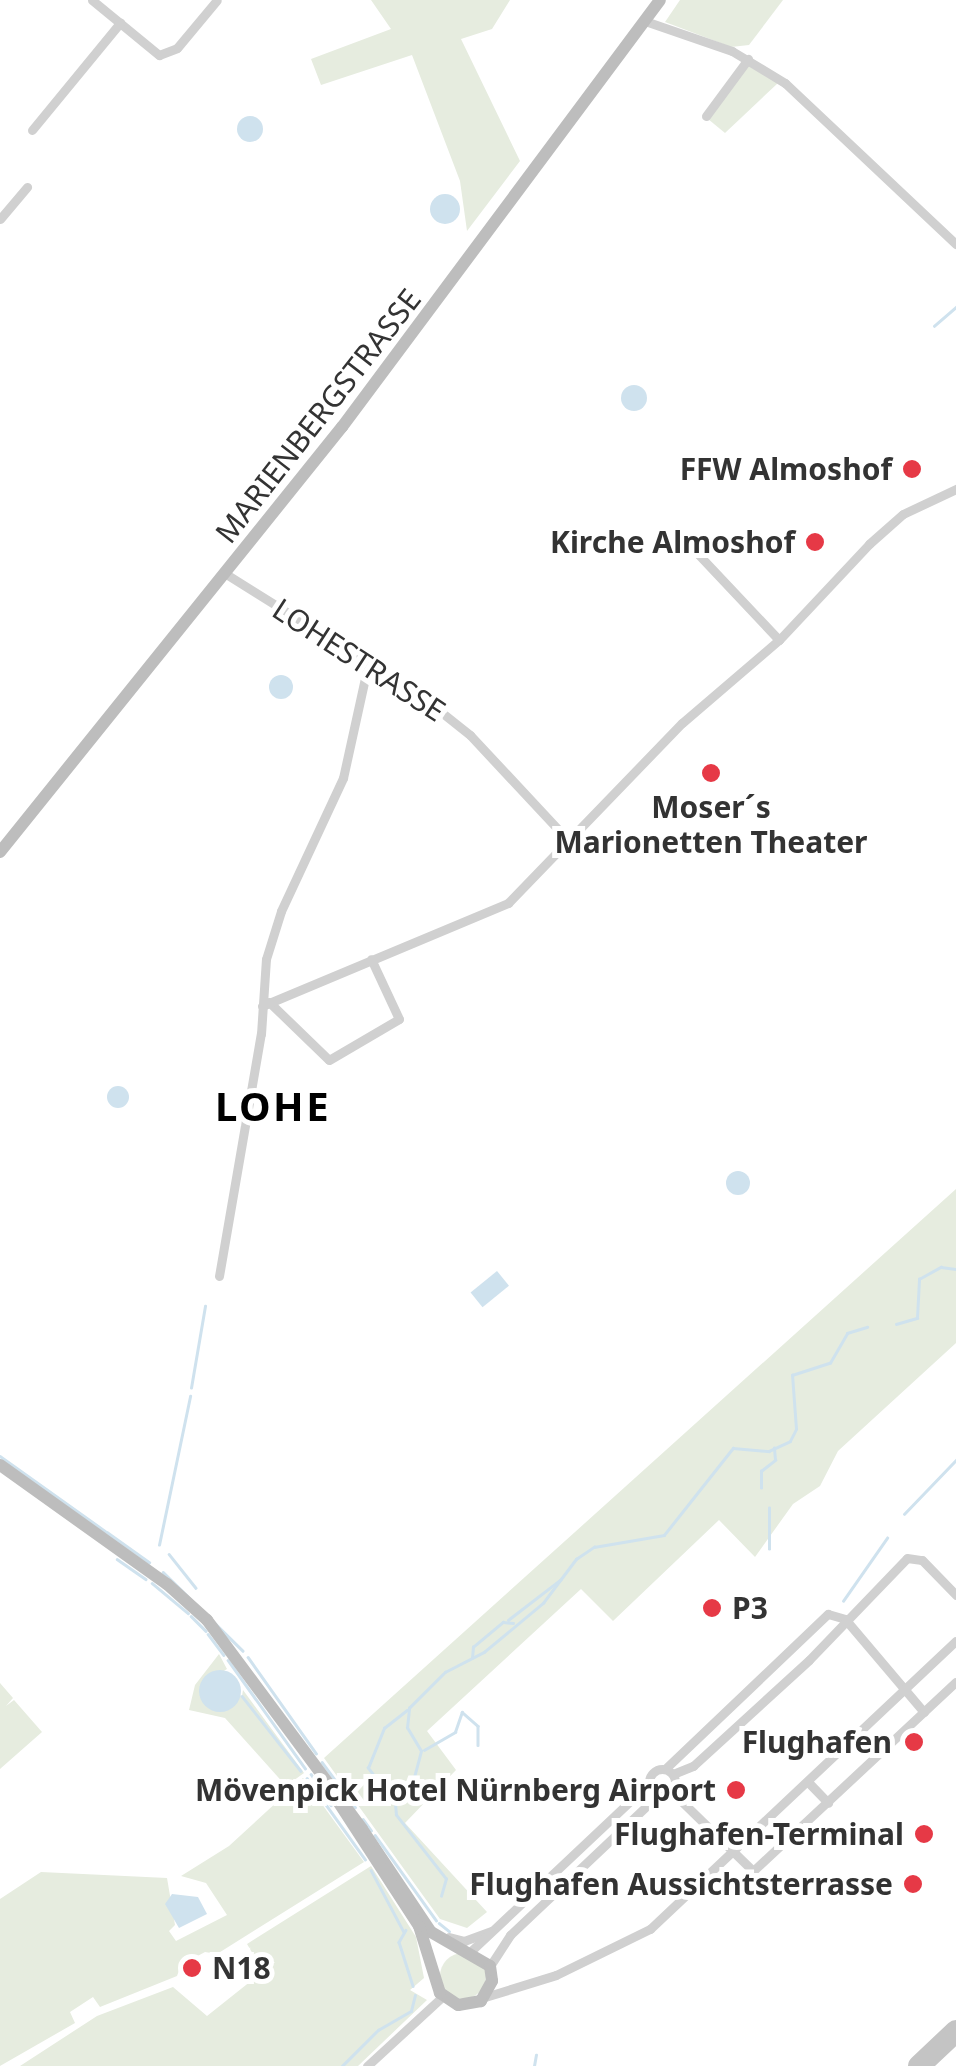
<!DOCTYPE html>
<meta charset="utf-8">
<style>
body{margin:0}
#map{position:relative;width:956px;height:2066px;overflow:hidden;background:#fff;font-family:"Noto Sans",sans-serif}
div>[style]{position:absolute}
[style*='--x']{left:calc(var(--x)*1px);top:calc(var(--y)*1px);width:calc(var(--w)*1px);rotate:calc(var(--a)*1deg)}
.green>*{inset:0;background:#e6ecdf}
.round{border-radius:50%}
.water>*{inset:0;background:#cfe2ee;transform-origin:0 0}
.stream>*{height:2.5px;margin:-1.25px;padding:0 1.25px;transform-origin:1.25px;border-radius:1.25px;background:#cfe2ee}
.taxiway>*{height:22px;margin:-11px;padding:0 11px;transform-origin:11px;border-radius:11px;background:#c4c4c4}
.street>*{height:9px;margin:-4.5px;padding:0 4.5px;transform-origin:4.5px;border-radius:4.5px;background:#d0d0d0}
.street>.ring{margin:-4.5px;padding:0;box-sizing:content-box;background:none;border:9px solid #d0d0d0;border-radius:50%}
.secondary>*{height:12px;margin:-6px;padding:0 6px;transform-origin:6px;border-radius:6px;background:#bdbdbd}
.dots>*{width:28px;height:28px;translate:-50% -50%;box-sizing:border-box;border:5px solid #fff;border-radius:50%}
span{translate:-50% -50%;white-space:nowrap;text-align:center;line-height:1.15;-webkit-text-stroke:10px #fff;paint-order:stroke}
.street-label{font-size:30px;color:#333}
.poi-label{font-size:30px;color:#333;font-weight:700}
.right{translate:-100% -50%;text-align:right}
.left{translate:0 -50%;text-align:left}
.district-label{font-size:40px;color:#000;font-weight:700;letter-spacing:2.5px}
</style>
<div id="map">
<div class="green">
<div style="clip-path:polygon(371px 0,510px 0,492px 29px,461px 39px,520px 161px,467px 231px,460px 181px,412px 55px,321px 85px,311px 59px,391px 29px)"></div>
<div style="clip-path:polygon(680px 0,783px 0,749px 45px,731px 47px,665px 22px)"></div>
<div style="clip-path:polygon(747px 65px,778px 83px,725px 133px,708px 119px)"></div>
<div style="clip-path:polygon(956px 1189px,956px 1343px,838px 1451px,820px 1486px,793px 1504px,755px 1557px,719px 1520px,613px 1621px,581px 1589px,427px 1731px,456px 1770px,405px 1823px,487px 1912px,467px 1928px,440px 1919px,324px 1758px)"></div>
<div style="clip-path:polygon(219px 1654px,227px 1669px,205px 1682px,242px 1696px,243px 1690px,304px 1773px,286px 1786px,225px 1718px,189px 1710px,195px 1685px)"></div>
<div style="clip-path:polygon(0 1683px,13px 1698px,6px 1706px,14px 1700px,42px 1732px,0 1769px)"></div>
<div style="clip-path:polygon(303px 1778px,364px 1862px,217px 1954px,205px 1952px,181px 1965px,177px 1976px,100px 2007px,93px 1997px,70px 2012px,75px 2023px,0 2066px,0 1899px,41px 1872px,167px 1878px,175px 1925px,169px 1931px,176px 1941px,227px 1915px,206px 1883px,181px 1876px,229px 1846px)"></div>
<div style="clip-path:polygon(371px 1866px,416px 1937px,424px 1978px,410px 1990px,427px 2000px,358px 2066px,20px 2066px,97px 2016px,173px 1987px,207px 2016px,275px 1962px,257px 1961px,247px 1944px)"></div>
<div class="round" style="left:440px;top:1953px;width:46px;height:46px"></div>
</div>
<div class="water">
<div class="round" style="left:237px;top:116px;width:26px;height:26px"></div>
<div class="round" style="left:430px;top:194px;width:30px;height:30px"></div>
<div class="round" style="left:621px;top:385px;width:26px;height:26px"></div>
<div class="round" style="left:269px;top:675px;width:24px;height:24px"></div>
<div class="round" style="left:107px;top:1086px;width:22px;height:22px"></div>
<div class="round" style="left:726px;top:1171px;width:24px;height:24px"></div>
<div style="left:497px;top:1271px;width:19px;height:34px;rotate:51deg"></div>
<div class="round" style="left:199px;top:1670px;width:42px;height:42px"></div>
<div style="clip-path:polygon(172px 1894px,198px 1897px,207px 1914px,179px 1928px,165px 1904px)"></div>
</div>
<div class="stream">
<div style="--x:934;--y:326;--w:29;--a:-41"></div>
<div style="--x:896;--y:1324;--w:22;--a:-16"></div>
<div style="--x:917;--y:1318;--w:39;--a:-87"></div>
<div style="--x:919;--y:1279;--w:25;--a:-29"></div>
<div style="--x:941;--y:1267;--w:15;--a:8"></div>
<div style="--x:191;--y:1388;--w:83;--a:-80.3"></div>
<div style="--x:0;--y:1456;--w:129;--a:35.5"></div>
<div style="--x:761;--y:1488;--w:17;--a:-90"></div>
<div style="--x:761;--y:1471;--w:18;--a:-38"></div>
<div style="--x:775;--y:1460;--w:12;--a:-95"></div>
<div style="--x:904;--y:1514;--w:75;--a:-46.1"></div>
<div style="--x:107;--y:1532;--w:52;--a:35.5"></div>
<div style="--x:159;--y:1545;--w:152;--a:-78.2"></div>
<div style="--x:769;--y:1549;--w:41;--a:-90"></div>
<div style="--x:169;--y:1554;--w:43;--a:51.5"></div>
<div style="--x:117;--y:1559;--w:35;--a:35"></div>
<div style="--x:163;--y:1572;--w:112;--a:44.6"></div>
<div style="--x:152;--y:1583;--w:47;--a:39.8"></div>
<div style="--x:843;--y:1601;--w:77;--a:-55.1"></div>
<div style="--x:191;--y:1616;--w:21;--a:45"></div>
<div style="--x:508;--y:1620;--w:66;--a:-37.6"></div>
<div style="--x:208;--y:1634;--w:26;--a:53"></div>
<div style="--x:248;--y:1657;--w:118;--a:54.7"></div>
<div style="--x:472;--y:1658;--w:11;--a:-85"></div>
<div style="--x:473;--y:1647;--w:39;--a:-40"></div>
<div style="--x:503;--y:1622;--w:10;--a:6"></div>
<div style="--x:228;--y:1660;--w:133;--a:54.5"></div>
<div style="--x:242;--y:1696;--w:95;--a:51.8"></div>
<div style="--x:424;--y:1750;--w:36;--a:-30"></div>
<div style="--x:455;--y:1732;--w:21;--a:-71"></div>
<div style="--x:462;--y:1712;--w:21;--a:41"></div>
<div style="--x:478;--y:1726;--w:19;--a:90"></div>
<div style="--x:322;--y:1762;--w:56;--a:53.7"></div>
<div style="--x:311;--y:1774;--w:12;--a:55"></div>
<div style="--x:307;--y:1778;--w:100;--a:54.4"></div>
<div style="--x:321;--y:1789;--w:19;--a:58"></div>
<div style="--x:394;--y:1802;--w:43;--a:-127.4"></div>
<div style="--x:368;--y:1768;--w:43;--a:-68.2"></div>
<div style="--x:384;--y:1728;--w:29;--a:-38"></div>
<div style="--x:363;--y:1819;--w:14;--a:54"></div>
<div style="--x:375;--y:1835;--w:105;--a:54.3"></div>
<div style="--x:371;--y:1870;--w:70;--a:62"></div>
<div style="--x:441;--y:1896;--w:18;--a:-74"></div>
<div style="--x:446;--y:1879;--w:81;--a:-128"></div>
<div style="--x:396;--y:1815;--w:11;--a:-95"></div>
<div style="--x:395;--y:1804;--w:29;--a:-52"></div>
<div style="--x:413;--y:1781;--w:31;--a:-75"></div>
<div style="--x:421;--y:1751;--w:27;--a:-121"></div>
<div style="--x:407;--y:1728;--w:20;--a:-84"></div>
<div style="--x:409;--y:1708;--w:51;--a:-45"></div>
<div style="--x:445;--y:1672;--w:44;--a:-27.1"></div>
<div style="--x:484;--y:1652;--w:77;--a:-39.7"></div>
<div style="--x:543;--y:1603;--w:55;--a:-53.1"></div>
<div style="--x:576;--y:1559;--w:22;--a:-34"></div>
<div style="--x:594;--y:1547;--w:71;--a:-9.7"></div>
<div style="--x:664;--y:1535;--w:111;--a:-51.6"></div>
<div style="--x:733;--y:1448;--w:36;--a:5"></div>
<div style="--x:769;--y:1451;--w:23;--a:-25"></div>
<div style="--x:790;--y:1441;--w:13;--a:-63"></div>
<div style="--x:796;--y:1429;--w:54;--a:-94.2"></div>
<div style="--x:792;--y:1375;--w:40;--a:-18"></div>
<div style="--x:830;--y:1363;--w:34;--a:-60"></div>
<div style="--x:847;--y:1333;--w:21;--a:-17"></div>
<div style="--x:439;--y:1923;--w:13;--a:39"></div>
<div style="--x:406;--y:1930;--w:14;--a:120"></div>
<div style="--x:399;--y:1942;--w:46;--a:72.3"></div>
<div style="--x:342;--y:2066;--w:51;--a:-45"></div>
<div style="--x:378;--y:2030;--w:38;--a:-30"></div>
<div style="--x:411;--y:2011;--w:16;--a:-76"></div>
<div style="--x:534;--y:2066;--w:11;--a:-80"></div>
</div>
<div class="taxiway">
<div style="--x:919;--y:2066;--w:51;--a:-43.4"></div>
</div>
<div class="street">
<div style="--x:92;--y:0;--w:87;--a:39.4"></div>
<div style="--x:159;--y:55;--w:19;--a:-21"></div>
<div style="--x:177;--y:48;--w:62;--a:-50.2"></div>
<div style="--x:645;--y:21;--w:92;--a:19"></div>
<div style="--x:732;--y:51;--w:62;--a:31.1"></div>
<div style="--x:785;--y:83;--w:235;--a:43.3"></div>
<div style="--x:706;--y:116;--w:71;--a:-53.6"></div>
<div style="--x:32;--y:130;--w:139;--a:-50.6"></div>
<div style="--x:0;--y:219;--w:42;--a:-49.8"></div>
<div style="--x:698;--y:554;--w:118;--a:46.7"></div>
<div style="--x:226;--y:574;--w:230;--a:32"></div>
<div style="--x:421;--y:696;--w:63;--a:38.5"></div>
<div style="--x:470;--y:735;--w:145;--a:47"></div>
<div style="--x:269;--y:1002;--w:83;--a:44"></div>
<div style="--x:329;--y:1060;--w:81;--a:-30.4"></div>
<div style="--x:399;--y:1019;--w:66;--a:-115"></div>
<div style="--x:262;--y:1006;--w:267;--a:-22.7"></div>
<div style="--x:508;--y:903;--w:250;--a:-46"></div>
<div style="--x:682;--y:723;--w:128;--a:-40.6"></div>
<div style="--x:779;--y:640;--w:132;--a:-46.8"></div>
<div style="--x:869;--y:544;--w:45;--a:-41.4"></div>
<div style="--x:903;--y:514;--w:59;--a:-25.3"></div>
<div style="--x:219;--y:1276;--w:246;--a:-80.2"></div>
<div style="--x:261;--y:1034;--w:75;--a:-86.2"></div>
<div style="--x:266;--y:959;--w:50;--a:-72.6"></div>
<div style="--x:281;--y:911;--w:147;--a:-65"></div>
<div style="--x:343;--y:778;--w:117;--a:-77.6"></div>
<div style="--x:665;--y:1769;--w:225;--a:-43.6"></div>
<div style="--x:828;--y:1614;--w:18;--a:16"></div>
<div style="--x:845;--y:1619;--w:122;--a:49.7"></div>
<div class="ring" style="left:649px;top:1769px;width:17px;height:17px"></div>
<div style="--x:673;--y:1774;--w:22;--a:-22"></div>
<div style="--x:693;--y:1766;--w:157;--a:-42.4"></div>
<div style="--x:809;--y:1660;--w:141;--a:-46.1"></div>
<div style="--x:907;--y:1558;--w:15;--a:8"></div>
<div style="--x:922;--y:1560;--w:49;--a:45.8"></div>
<div style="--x:808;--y:1782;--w:29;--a:46"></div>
<div style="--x:671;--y:1791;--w:115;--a:44.3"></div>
<div style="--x:753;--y:1871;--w:277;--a:-43"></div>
<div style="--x:449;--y:1937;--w:16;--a:15"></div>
<div style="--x:464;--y:1941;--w:29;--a:-20"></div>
<div style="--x:471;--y:1951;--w:245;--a:-43.3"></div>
<div style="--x:490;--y:1966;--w:37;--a:-57"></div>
<div style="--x:510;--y:1935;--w:205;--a:-43.4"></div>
<div style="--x:485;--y:1997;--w:74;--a:-17.2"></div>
<div style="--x:556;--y:1975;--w:105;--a:-26.1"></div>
<div style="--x:650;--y:1929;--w:420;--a:-43.3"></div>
<div style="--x:367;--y:2066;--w:103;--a:-42.6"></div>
</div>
<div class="secondary">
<div style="--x:0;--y:852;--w:546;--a:-51.18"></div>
<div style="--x:342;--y:427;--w:532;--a:-53.32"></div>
<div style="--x:0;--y:1465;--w:205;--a:35.5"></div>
<div style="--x:167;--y:1584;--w:54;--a:42"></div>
<div style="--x:207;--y:1620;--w:260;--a:53.4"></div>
<div style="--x:362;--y:1829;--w:124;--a:56.2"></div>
<div style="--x:431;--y:1932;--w:68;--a:30"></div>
<div style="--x:490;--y:1966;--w:15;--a:82"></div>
<div style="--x:492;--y:1981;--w:23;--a:119"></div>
<div style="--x:481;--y:2001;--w:23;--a:170"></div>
<div style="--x:458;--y:2005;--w:22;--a:-146"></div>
<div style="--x:440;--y:1993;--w:70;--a:-107.4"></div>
<div style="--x:419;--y:1926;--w:156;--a:-123"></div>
</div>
<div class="dots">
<div style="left:912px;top:469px;background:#e63946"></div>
<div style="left:815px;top:542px;background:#e63946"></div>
<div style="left:711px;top:773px;background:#e63946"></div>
<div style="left:712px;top:1608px;background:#e63946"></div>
<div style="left:914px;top:1742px;background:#e63946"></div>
<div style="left:736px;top:1790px;background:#e63946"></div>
<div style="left:924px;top:1834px;background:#e63946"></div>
<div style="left:913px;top:1884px;background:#e63946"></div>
<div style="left:192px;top:1968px;background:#e63946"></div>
</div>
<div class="street-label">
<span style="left:318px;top:416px;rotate:-52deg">MARIENBERGSTRASSE</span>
<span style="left:359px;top:660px;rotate:33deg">LOHESTRASSE</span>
</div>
<div class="poi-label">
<span class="right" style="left:892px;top:469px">FFW Almoshof</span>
<span class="right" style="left:795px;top:542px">Kirche Almoshof</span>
<span style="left:711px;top:824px">Moser´s<br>Marionetten Theater</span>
<span class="left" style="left:732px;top:1608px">P3</span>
<span class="right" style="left:892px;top:1742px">Flughafen</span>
<span class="right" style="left:716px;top:1790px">Mövenpick Hotel Nürnberg Airport</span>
<span class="right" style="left:904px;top:1834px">Flughafen-Terminal</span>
<span class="right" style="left:893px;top:1884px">Flughafen Aussichtsterrasse</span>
<span class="left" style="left:212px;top:1968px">N18</span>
</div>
<div class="district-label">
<span style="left:273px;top:1106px">LOHE</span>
</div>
</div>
